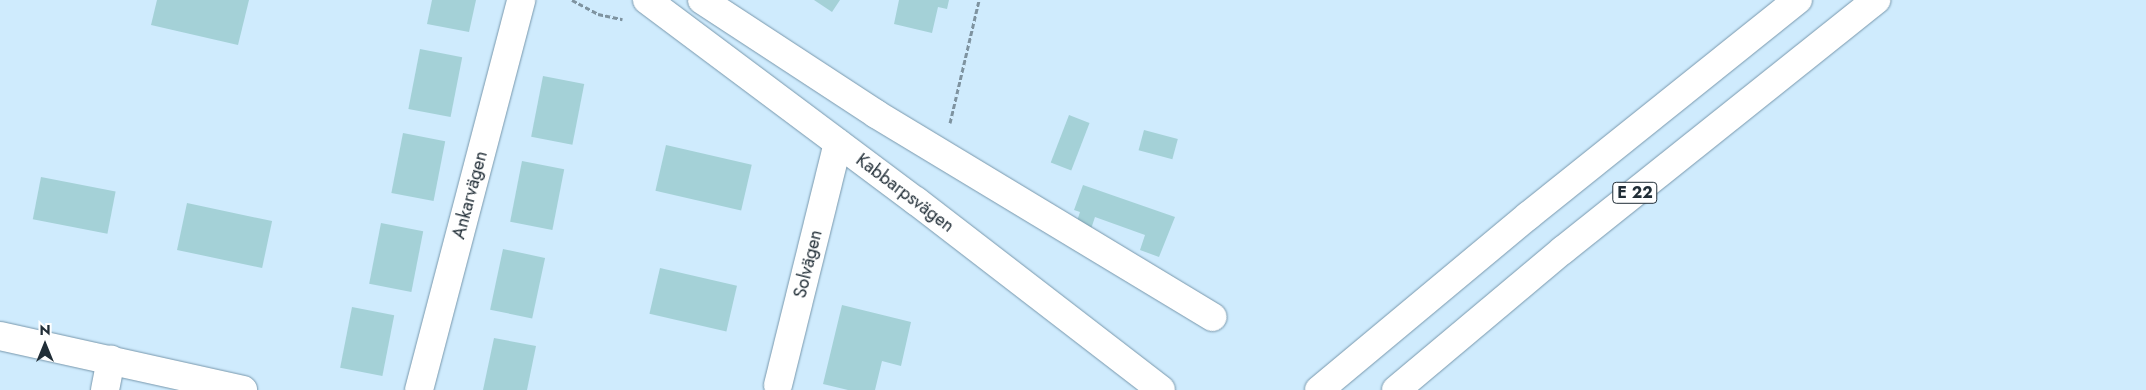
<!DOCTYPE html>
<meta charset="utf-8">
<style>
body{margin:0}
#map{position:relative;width:2146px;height:390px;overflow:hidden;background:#cfebfd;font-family:Jost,sans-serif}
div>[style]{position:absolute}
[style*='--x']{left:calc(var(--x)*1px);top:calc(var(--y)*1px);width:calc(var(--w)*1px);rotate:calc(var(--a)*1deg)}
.building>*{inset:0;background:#a4d1d7;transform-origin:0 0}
.path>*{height:3px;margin-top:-1.5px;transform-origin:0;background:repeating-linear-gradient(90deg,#7e93a0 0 5px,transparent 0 7.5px)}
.roads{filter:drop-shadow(0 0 1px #7797ac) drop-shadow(0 0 1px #7797ac)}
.minor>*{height:28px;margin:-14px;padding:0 14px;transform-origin:14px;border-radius:14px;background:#fff}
.tertiary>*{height:28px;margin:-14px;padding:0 14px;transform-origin:14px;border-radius:14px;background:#fff}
.motorway>*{height:28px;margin:-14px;padding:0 14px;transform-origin:14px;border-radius:14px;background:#fff}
span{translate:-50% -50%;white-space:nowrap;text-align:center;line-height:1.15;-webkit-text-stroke:4px #fff;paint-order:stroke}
.shield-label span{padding:1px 4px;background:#fff;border:1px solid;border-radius:4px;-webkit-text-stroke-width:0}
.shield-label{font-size:16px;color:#212e37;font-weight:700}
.street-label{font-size:18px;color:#212e37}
.north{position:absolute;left:20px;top:320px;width:50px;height:50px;-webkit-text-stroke:4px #fff;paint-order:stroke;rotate:0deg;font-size:14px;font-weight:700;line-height:20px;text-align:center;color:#212e37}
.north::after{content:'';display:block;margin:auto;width:18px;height:22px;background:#212e37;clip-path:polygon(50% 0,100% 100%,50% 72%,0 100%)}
</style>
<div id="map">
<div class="building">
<div style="clip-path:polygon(157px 0,249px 0,238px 45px,151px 25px)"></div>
<div style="clip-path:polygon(432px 0,476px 0,469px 32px,427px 24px)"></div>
<div style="clip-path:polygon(814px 0,840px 0,832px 12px)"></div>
<div style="clip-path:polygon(899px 0,949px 0,947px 9px,938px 7px,932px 33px,894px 24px)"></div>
<div style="left:420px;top:49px;width:43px;height:61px;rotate:11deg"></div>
<div style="left:543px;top:76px;width:42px;height:62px;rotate:11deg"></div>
<div style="left:1069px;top:115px;width:22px;height:51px;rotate:21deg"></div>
<div style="left:1144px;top:130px;width:35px;height:21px;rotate:15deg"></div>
<div style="left:403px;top:133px;width:43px;height:61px;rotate:11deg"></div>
<div style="left:666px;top:145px;width:88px;height:47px;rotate:13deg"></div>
<div style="left:522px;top:161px;width:43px;height:62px;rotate:11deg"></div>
<div style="left:41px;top:177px;width:76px;height:43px;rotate:11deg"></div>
<div style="clip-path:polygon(1083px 185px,1175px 217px,1159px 257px,1140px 250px,1145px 235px,1095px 217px,1090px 232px,1075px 227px,1080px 212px,1074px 210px)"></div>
<div style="left:187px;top:203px;width:87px;height:48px;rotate:12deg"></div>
<div style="left:381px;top:223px;width:43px;height:62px;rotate:11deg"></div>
<div style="left:503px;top:249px;width:43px;height:62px;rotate:12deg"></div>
<div style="left:660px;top:268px;width:79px;height:47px;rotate:13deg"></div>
<div style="clip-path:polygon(842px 305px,911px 322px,901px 366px,882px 361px,875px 390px,848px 390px,823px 384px)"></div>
<div style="left:352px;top:307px;width:43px;height:62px;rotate:11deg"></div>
<div style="clip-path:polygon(494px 338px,536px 346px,527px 390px,483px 390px)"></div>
</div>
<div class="path">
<div style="--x:572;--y:0;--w:30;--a:28"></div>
<div style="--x:598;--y:14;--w:25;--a:12"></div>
<div style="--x:950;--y:123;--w:126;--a:-76.7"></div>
</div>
<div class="roads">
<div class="minor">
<div style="--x:702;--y:0;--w:208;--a:33.2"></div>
<div style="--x:876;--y:114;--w:393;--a:31.1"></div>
<div style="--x:0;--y:336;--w:249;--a:12.5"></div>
<div style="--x:778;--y:385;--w:249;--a:-76.1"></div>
<div style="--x:105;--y:390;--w:31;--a:-79"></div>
<div style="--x:419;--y:390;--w:403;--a:-75.3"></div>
</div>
<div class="tertiary">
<div style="--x:647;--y:0;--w:336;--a:36.8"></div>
<div style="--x:916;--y:201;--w:309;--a:37.6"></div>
</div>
<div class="motorway">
<div style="--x:1319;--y:390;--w:272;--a:-39.8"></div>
<div style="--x:1528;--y:216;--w:346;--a:-38.7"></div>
<div style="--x:1396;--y:390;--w:218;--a:-40"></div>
<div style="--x:1563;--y:250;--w:401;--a:-38.6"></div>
</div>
</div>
<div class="shield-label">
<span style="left:1635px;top:193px">E 22</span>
</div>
<div class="street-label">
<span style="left:905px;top:193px;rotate:37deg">Kabbarpsvägen</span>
<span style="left:470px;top:195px;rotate:-75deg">Ankarvägen</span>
<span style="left:808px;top:264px;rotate:-76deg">Solvägen</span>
</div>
<div class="north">N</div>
</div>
